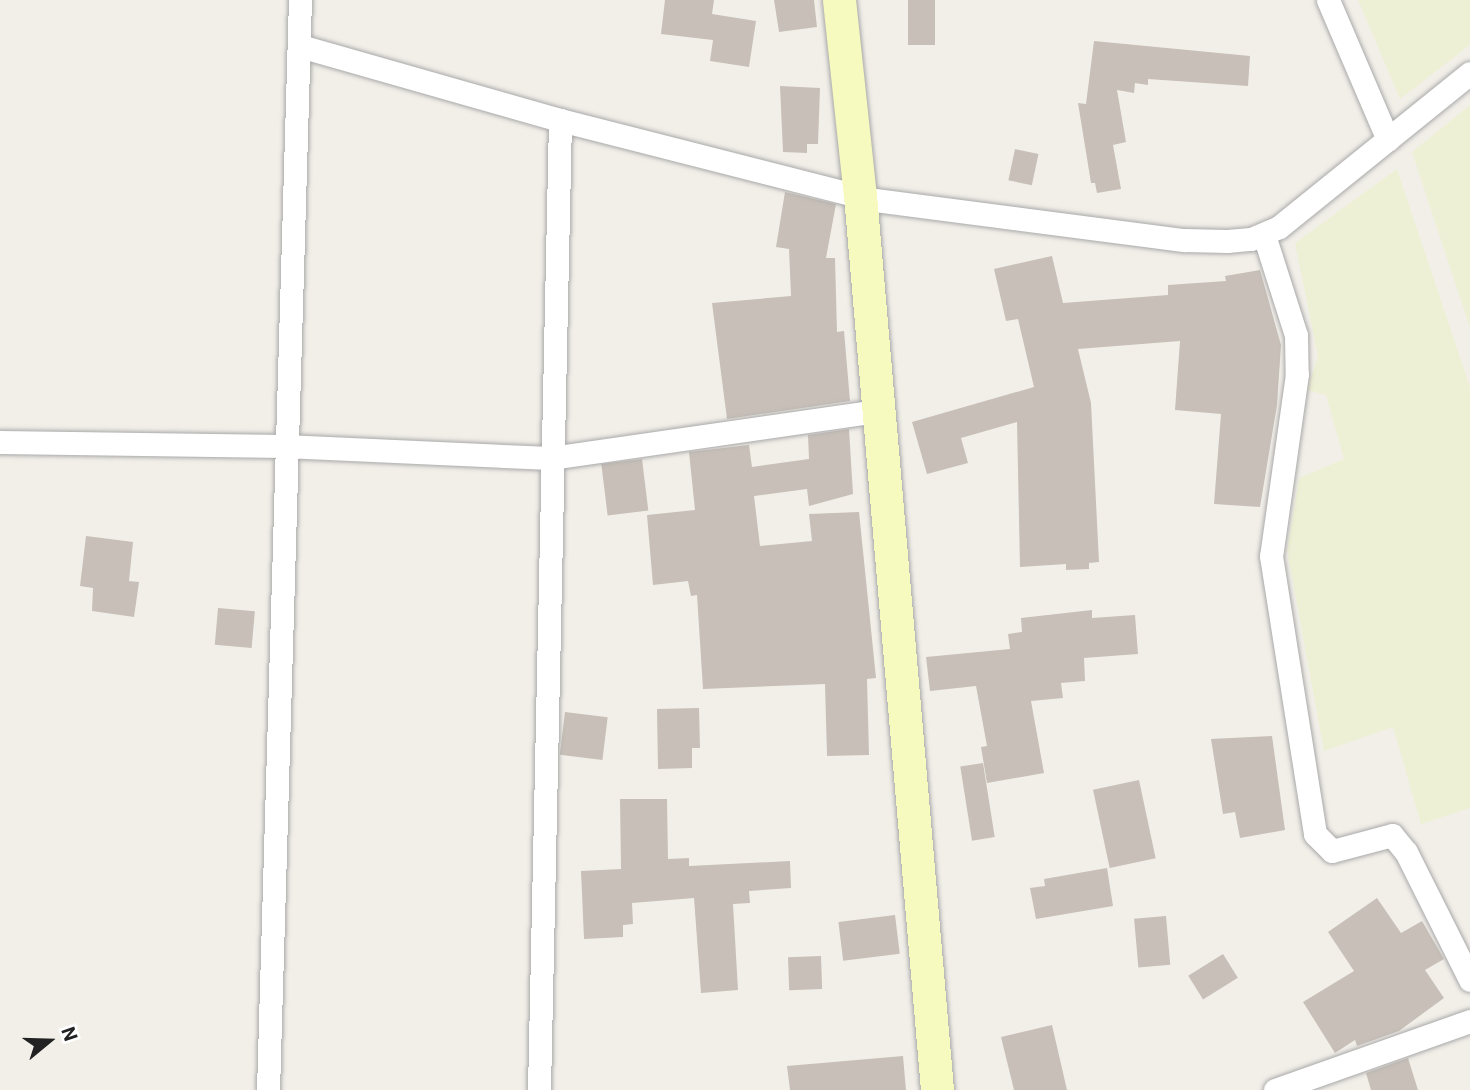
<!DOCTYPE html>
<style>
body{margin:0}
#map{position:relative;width:1470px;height:1090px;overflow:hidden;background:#f2efe9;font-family:Roboto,sans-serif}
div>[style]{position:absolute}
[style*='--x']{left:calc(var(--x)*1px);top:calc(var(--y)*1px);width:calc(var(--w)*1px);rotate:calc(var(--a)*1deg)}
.farmland>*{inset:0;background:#eef0d5}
.building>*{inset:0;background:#c7bfb8;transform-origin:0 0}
.roads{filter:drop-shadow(0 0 2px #a9a9a9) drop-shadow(0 0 2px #a9a9a9)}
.street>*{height:23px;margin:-11.5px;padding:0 11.5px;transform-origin:11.5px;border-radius:11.5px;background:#fff}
.secondary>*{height:33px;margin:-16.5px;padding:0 16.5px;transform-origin:16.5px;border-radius:16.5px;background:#f7fabf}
span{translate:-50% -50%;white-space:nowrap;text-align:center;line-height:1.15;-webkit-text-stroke:7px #fff;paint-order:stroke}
.north{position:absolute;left:14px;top:1006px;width:70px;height:70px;-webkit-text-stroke:5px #fff;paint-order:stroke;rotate:71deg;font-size:19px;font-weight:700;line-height:28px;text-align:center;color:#222}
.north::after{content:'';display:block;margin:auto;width:24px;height:32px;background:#222;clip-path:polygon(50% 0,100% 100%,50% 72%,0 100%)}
</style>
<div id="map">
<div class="farmland">
<div style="clip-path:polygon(1358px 0,1470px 0,1470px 45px,1400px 99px)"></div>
<div style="clip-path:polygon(1470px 105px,1470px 328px,1412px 152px)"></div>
<div style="clip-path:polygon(1397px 169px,1470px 387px,1470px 808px,1421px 824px,1393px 727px,1324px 751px,1287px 550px,1299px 478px,1344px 459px,1326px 395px,1307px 390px,1318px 356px,1295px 243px)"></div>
</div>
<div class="building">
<div style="clip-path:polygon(665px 0,714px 0,712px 14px,756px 21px,749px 67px,710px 61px,713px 40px,661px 34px)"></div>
<div style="clip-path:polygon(774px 0,814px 0,817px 27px,779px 32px)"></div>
<div style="left:908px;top:0;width:27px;height:45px"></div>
<div style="clip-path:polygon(1094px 41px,1250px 56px,1248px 86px,1148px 79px,1148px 85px,1135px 83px,1134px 93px,1117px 90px,1126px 142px,1113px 145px,1121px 189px,1097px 193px,1095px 183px,1091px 183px,1078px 103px,1086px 104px)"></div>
<div style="clip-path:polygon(780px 86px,820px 88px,818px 144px,807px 144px,807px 153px,783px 152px)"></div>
<div style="left:1015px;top:149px;width:24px;height:32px;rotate:12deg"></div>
<div style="clip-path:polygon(785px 192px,836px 204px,826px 258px,835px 258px,837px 332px,844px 331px,850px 401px,727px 419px,712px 303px,791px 296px,789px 249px,776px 247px)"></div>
<div style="clip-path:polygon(1052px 256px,1063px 303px,1168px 295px,1168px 285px,1226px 281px,1225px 276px,1260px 270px,1281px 345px,1277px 405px,1260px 507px,1214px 504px,1221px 414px,1175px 410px,1180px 341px,1078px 349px,1091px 403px,1099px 562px,1089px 563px,1089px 569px,1066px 570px,1066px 564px,1020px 567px,1017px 422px,961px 438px,968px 463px,927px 474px,912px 422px,1034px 387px,1018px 319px,1006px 321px,994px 269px)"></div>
<div style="clip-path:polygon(849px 429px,853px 494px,809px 506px,807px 489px,754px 496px,760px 546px,812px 541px,809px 514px,859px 512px,876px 678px,867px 679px,869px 755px,827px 756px,825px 684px,703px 689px,697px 595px,691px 596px,688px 581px,653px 585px,647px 515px,695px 510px,689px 452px,749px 445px,752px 467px,809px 459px,808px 435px)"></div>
<div style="left:642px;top:459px;width:52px;height:41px;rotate:83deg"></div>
<div style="clip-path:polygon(86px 536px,133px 542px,129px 581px,139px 582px,134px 617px,92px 611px,93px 588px,80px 586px)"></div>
<div style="left:218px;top:608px;width:37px;height:37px;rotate:5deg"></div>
<div style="clip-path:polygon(1092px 610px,1092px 618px,1135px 615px,1138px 654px,1084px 658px,1085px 681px,1061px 683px,1063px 698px,1031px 701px,1044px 773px,987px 783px,981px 747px,987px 746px,976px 686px,930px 691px,926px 657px,1010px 649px,1008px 634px,1022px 632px,1021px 618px)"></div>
<div style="clip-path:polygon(699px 708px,700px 748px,692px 748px,692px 768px,658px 769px,657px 709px)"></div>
<div style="left:565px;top:712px;width:43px;height:43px;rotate:7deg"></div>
<div style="clip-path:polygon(1272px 736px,1285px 830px,1240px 838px,1235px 812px,1223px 814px,1211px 739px)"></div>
<div style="left:983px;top:763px;width:75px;height:23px;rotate:81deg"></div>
<div style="left:1139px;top:780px;width:80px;height:47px;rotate:78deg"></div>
<div style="clip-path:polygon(620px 799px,667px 799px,668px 859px,689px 858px,689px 866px,790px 861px,791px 888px,749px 891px,750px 903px,733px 904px,738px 990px,701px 993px,694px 898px,632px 903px,633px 924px,623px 925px,623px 937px,584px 939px,581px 871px,621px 869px)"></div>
<div style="clip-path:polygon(1107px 868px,1113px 906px,1036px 919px,1030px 888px,1045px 886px,1044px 879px)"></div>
<div style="clip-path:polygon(1377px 898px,1401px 933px,1422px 921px,1444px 959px,1425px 970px,1444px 998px,1399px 1031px,1357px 1046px,1355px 1040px,1335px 1053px,1303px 1002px,1354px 971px,1328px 932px)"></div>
<div style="left:895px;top:915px;width:39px;height:57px;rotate:83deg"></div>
<div style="left:1166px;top:916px;width:49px;height:32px;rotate:85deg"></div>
<div style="left:1223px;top:954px;width:28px;height:41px;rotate:58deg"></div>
<div style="left:821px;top:956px;width:33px;height:33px;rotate:88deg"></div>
<div style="clip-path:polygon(1052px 1025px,1067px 1090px,1014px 1090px,1001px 1037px)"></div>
<div style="clip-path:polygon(903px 1056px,906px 1090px,790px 1090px,787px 1066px)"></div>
<div style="clip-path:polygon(1408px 1058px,1418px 1090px,1371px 1090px,1366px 1073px)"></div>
</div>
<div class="roads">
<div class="street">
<div style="--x:1328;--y:0;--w:152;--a:66.8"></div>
<div style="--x:300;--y:46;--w:270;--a:15.9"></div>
<div style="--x:560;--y:120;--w:325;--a:14.3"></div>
<div style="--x:875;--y:200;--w:313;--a:7.4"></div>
<div style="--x:1185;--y:240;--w:42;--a:1.4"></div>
<div style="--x:1227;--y:241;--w:24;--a:-5"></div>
<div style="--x:1251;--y:239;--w:30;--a:-23"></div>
<div style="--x:1279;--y:227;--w:245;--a:-38.9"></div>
<div style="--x:1264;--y:235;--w:105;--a:72.3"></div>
<div style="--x:1296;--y:335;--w:39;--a:89"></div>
<div style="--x:1297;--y:374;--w:184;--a:98.1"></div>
<div style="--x:1271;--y:556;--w:281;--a:81"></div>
<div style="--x:1315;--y:834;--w:24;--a:45"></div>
<div style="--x:1332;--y:851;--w:62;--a:-14.9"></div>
<div style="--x:1392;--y:835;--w:22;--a:51"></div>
<div style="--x:1406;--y:852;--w:143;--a:63.4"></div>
<div style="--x:0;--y:442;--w:284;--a:0.8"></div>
<div style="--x:284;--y:446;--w:267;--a:2.6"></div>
<div style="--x:551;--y:458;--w:331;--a:-8.2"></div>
<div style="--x:268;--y:1090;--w:1090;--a:-88.32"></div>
<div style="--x:539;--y:1090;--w:970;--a:-88.76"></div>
<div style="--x:1275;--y:1090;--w:207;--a:-19.5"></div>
</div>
<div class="secondary">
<div style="--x:839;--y:0;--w:196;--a:83.9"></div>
<div style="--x:860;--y:195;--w:898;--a:85.08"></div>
</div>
</div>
<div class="north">N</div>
</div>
